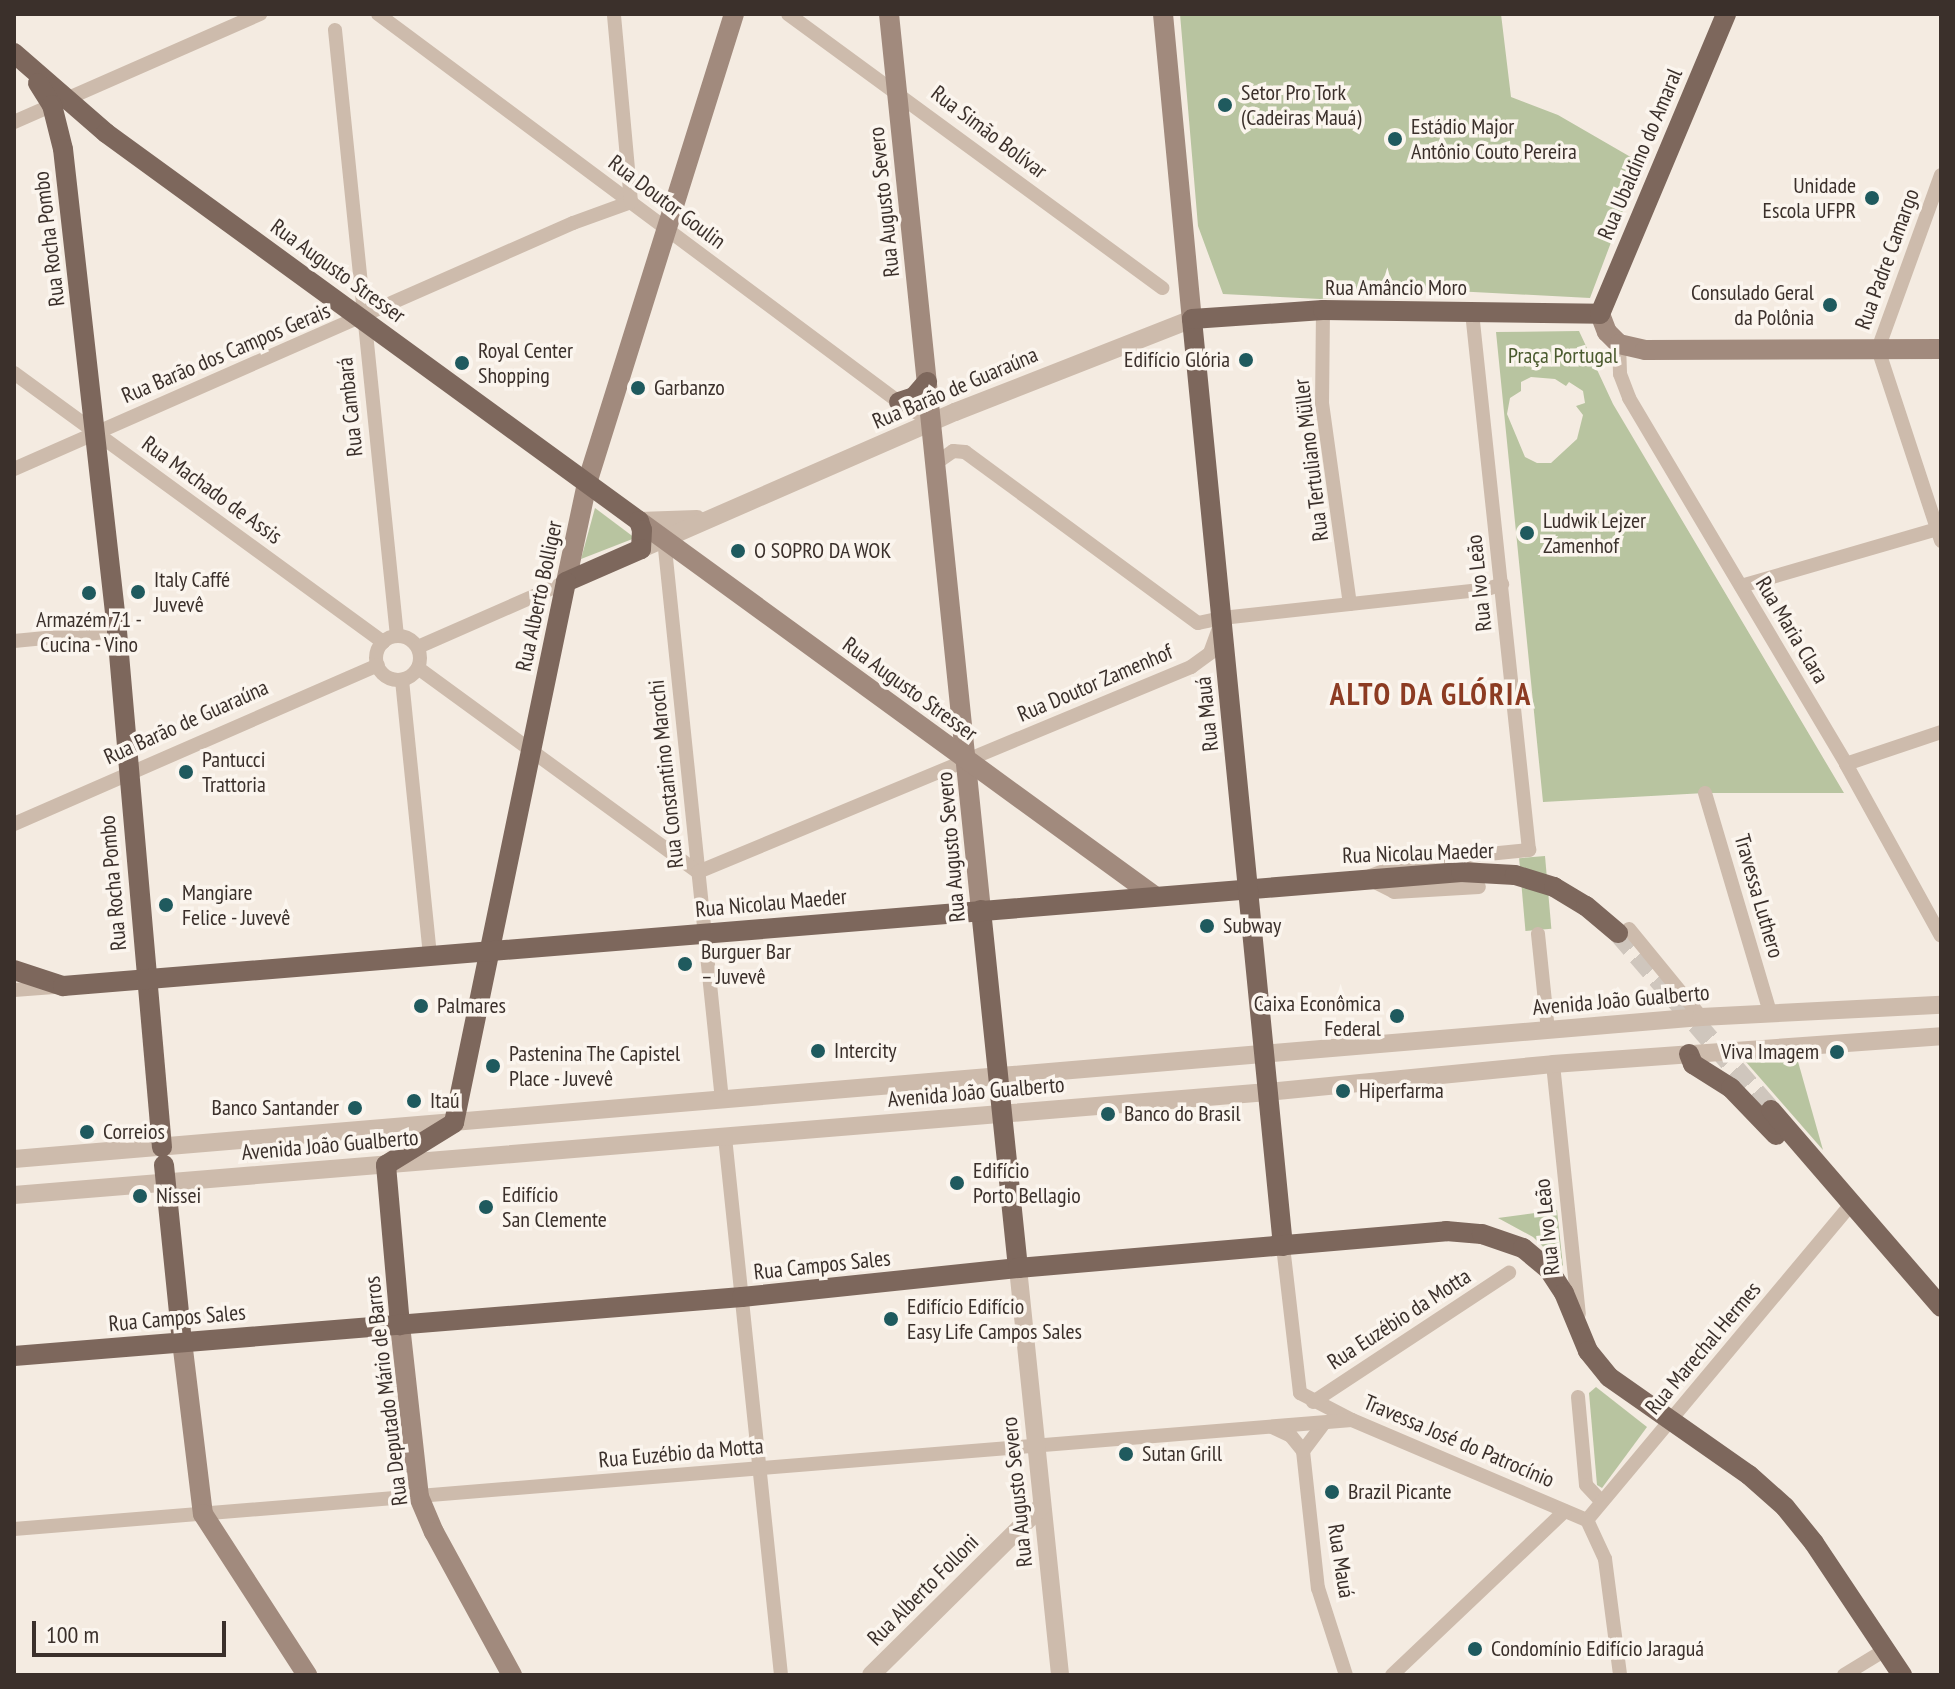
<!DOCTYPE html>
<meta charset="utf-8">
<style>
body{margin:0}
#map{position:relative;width:1955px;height:1689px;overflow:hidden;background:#f4ebe1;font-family:"PT Sans Narrow",sans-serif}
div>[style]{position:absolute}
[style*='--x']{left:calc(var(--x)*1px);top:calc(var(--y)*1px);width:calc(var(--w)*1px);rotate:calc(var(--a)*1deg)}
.green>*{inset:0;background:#b8c4a0;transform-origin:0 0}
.primary-tunnel>*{height:20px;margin-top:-10px;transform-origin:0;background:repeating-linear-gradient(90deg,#cfc6bd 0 20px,transparent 0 30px)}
.minor>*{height:14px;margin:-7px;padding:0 7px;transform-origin:7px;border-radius:7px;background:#cdbbac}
.minor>.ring{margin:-7px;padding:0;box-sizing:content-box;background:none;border:14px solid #cdbbac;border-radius:50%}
.tertiary>*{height:18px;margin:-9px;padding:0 9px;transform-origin:9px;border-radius:9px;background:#cdbbac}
.secondary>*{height:20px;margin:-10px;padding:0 10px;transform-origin:10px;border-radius:10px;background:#a18a7d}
.primary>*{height:20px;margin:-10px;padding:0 10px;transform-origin:10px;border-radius:10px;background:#7d675c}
.dots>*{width:22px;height:22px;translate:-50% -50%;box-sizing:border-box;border:4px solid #fbf5ee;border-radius:50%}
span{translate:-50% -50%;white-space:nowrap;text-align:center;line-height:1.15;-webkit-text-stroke:7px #fbf5ee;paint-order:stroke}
.poi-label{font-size:22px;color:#3b302b}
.left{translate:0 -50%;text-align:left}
.right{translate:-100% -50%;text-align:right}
.street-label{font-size:22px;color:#3b302b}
.park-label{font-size:22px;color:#4a5a2e}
.district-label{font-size:30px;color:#8c3b22;font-weight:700;letter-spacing:2px}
.frame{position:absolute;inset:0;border:16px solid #3b302b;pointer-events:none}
.scale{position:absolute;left:32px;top:1621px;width:194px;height:36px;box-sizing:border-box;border:4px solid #3b302b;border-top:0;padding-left:10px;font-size:24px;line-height:28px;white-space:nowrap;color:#3b302b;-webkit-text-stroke:6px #fbf5ee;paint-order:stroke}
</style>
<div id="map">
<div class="green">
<div style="clip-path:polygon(1180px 14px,1501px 14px,1511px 97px,1558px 115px,1641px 163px,1590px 298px,1454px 291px,1320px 299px,1223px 294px,1198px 226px)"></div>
<div style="clip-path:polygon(evenodd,1579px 331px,1613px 404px,1844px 793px,1705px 793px,1543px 802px,1496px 332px,1579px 331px,1531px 377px,1555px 379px,1566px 386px,1569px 382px,1583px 391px,1585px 403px,1576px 406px,1583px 415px,1577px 439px,1551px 463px,1537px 463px,1525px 457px,1507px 414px,1510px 398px,1521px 391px,1521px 382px,1531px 377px)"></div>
<div style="clip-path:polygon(595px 508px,635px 538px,581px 559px)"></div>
<div style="left:1545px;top:856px;width:73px;height:26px;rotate:85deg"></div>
<div style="clip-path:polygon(1795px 1051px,1823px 1150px,1739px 1054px)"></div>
<div style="clip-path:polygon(1557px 1210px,1563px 1266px,1533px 1237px,1498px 1218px)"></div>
<div style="clip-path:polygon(1596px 1387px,1647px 1427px,1602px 1488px,1597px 1485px,1589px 1393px)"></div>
</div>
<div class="primary-tunnel">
<div style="--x:1618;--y:933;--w:234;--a:49.2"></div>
</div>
<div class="minor">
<div style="--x:378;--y:14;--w:650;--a:36.68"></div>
<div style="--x:899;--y:402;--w:39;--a:31"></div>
<div style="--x:788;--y:14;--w:464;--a:36.2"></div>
<div style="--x:335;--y:30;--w:609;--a:84.16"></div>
<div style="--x:14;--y:122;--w:269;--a:-23.7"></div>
<div style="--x:1941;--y:175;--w:185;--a:109.9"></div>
<div style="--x:1878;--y:349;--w:202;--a:71.8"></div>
<div style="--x:1323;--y:310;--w:93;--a:90.6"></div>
<div style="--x:1322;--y:403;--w:203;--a:82.1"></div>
<div style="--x:1619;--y:344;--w:30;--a:88"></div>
<div style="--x:1620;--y:374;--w:26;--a:69"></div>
<div style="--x:1629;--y:398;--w:425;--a:59.3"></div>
<div style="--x:1846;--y:764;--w:196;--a:61.1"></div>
<div style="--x:14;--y:373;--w:457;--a:36.1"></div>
<div style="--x:936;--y:463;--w:21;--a:-35"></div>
<div style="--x:953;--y:451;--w:12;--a:5"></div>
<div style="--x:965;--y:452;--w:289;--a:36.3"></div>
<div style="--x:1198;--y:623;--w:25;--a:-12"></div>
<div style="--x:1222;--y:618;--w:267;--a:-6.2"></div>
<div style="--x:1487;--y:589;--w:16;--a:-18"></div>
<div style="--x:14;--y:469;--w:611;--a:-23.75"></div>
<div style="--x:573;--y:223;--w:62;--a:-19.9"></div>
<div style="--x:631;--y:202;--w:189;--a:-95.2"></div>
<div style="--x:664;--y:539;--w:564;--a:84.1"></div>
<div style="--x:1741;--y:586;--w:208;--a:-16.2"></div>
<div class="ring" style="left:376px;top:636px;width:30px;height:30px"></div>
<div style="--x:14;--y:641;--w:103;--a:-5.5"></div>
<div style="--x:418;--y:647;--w:162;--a:-23.7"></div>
<div style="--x:418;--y:668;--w:346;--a:36.1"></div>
<div style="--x:402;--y:680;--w:277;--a:84.2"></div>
<div style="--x:1846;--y:764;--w:100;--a:-18.6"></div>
<div style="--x:1705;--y:793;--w:228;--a:73.5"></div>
<div style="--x:14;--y:824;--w:397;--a:-23.6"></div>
<div style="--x:698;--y:872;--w:534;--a:-22.58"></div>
<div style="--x:1191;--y:667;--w:24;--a:-36"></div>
<div style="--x:1210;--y:653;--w:29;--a:-70"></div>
<div style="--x:1370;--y:876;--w:40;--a:-20.2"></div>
<div style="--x:1408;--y:862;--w:122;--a:-5.7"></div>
<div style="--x:1529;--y:850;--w:541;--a:-96.05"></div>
<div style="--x:1367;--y:878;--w:30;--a:27"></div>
<div style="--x:1394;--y:892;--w:85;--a:-3.4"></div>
<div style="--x:1629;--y:929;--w:114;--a:50.7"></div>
<div style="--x:1538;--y:934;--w:97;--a:84.1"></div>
<div style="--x:14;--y:990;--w:40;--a:-4.3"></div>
<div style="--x:1553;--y:1064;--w:251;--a:84.1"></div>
<div style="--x:725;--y:1137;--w:541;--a:84.06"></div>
<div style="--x:1283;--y:1246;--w:148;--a:83.4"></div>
<div style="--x:1300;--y:1393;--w:59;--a:27.4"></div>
<div style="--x:1352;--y:1420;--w:255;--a:23.1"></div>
<div style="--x:1578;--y:1397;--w:88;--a:84.8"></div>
<div style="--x:1586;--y:1485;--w:23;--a:47"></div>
<div style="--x:1313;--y:1402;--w:235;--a:-33.4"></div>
<div style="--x:1272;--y:1427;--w:21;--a:25"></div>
<div style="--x:1291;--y:1436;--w:19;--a:51"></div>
<div style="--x:1303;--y:1451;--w:138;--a:83.8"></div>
<div style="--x:1318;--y:1588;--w:91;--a:72.2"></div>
<div style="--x:1303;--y:1451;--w:35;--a:-53"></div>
<div style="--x:1587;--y:1520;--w:413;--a:-50.1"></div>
<div style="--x:1587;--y:1520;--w:43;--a:65.2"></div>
<div style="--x:1605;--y:1559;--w:117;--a:82.6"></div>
<div style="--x:14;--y:1529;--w:1342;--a:-4.66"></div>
<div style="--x:1392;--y:1675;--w:238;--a:-43.5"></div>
<div style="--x:1844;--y:1675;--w:48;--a:-31.4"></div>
</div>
<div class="tertiary">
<div style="--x:639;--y:521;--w:58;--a:-2"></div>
<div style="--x:641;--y:549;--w:343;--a:-23.6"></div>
<div style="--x:955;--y:412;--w:255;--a:-21.4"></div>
<div style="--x:14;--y:1159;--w:1693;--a:-4.81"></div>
<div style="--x:1701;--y:1017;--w:240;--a:-2.9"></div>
<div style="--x:14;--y:1195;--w:1258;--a:-4.7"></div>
<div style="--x:1268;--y:1092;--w:286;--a:-5.6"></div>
<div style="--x:1553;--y:1064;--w:389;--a:-4.1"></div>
<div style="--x:1018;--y:1268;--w:409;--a:84.1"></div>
<div style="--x:871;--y:1675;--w:240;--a:-44.7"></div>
</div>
<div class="secondary">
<div style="--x:889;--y:14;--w:901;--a:84.14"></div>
<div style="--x:1163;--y:14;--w:306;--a:84.6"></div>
<div style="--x:1600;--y:314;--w:19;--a:69"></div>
<div style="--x:1607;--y:332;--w:17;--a:45"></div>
<div style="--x:1619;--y:344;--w:27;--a:13"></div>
<div style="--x:1645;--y:350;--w:296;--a:-0.2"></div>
<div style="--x:639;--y:521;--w:636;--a:36.04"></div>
<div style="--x:566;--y:582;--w:101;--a:-78"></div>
<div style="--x:587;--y:483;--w:491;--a:-72.6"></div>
<div style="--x:400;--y:1325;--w:173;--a:83.7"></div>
<div style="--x:419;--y:1497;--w:38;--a:67"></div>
<div style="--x:434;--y:1532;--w:163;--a:61.4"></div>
<div style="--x:182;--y:1341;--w:174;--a:83.1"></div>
<div style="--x:203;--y:1514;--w:192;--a:57.1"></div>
</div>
<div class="primary">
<div style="--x:14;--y:53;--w:122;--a:41"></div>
<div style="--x:106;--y:133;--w:659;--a:36.05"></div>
<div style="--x:639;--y:521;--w:9;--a:72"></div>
<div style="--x:642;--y:530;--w:19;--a:93"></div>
<div style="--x:641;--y:549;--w:82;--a:156.3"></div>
<div style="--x:566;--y:582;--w:552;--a:101.7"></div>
<div style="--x:454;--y:1123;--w:80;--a:148.3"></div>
<div style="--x:386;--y:1165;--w:161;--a:85"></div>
<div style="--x:38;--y:83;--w:26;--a:58"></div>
<div style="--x:52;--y:105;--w:45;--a:76"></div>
<div style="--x:63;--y:149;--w:485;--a:83.6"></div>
<div style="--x:117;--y:631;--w:518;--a:85.02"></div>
<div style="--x:899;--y:402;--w:16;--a:-18"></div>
<div style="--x:914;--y:397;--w:20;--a:-49"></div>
<div style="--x:981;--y:910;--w:360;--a:84.1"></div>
<div style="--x:14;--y:970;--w:52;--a:18.1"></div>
<div style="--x:63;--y:986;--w:1403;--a:-4.66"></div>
<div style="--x:1461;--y:872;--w:54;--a:3.2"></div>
<div style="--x:1515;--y:875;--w:41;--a:17.1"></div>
<div style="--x:1554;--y:887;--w:37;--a:31"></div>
<div style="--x:1586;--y:906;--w:42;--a:40.2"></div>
<div style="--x:1689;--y:1054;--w:11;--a:68"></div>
<div style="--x:1693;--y:1064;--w:45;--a:32.3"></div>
<div style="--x:1731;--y:1088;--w:65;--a:46.2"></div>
<div style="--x:1771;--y:1110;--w:260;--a:49.2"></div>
<div style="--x:164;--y:1165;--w:177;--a:84.2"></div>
<div style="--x:1283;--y:1246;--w:931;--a:-95.61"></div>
<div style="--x:1192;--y:319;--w:131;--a:-3.9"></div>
<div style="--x:1323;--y:310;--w:277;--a:0.8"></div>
<div style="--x:1600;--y:314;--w:325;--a:-67.2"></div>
<div style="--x:14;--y:1356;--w:730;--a:-4.63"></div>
<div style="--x:742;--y:1297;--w:278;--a:-6"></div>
<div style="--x:1018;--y:1268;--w:430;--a:-4.9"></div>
<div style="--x:1446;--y:1231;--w:36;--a:5"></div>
<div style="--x:1482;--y:1234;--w:43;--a:18.9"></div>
<div style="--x:1523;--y:1248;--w:34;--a:40"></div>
<div style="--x:1549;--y:1270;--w:27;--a:57"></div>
<div style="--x:1564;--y:1293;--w:63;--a:67.5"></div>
<div style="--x:1588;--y:1351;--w:33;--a:51"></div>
<div style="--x:1609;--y:1377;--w:171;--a:35"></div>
<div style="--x:1749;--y:1475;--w:48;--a:41.6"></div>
<div style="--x:1785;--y:1507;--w:46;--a:51.1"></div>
<div style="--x:1814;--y:1543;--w:159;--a:56.3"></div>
</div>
<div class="dots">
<div style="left:1225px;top:105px;background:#1f5a5e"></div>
<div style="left:1395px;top:139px;background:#1f5a5e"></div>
<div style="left:1872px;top:198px;background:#1f5a5e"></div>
<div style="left:1830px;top:305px;background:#1f5a5e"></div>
<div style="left:1246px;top:360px;background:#1f5a5e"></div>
<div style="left:462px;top:363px;background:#1f5a5e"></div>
<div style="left:638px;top:388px;background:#1f5a5e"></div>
<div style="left:1527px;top:533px;background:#1f5a5e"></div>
<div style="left:738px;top:551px;background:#1f5a5e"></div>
<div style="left:138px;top:592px;background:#1f5a5e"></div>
<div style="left:89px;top:593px;background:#1f5a5e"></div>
<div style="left:186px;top:772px;background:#1f5a5e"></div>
<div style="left:166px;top:905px;background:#1f5a5e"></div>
<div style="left:1207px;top:926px;background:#1f5a5e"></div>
<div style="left:685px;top:964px;background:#1f5a5e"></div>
<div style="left:421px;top:1006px;background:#1f5a5e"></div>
<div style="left:1397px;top:1016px;background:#1f5a5e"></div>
<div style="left:818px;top:1051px;background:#1f5a5e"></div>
<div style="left:1837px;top:1052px;background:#1f5a5e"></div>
<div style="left:493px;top:1066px;background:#1f5a5e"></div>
<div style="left:1343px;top:1091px;background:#1f5a5e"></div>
<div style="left:414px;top:1101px;background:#1f5a5e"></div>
<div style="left:355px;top:1108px;background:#1f5a5e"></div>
<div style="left:1108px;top:1114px;background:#1f5a5e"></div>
<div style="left:87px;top:1132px;background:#1f5a5e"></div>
<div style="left:957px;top:1183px;background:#1f5a5e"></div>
<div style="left:140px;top:1196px;background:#1f5a5e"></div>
<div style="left:486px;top:1207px;background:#1f5a5e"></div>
<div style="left:891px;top:1319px;background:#1f5a5e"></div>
<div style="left:1126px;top:1454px;background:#1f5a5e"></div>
<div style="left:1332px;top:1492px;background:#1f5a5e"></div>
<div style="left:1475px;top:1649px;background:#1f5a5e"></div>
</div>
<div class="poi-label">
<span class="left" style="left:1241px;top:105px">Setor Pro Tork<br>(Cadeiras Mauá)</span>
<span class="left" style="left:1411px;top:139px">Estádio Major<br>Antônio Couto Pereira</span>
<span class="right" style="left:1856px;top:198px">Unidade<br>Escola UFPR</span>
<span class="right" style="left:1814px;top:305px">Consulado Geral<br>da Polônia</span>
<span class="left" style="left:478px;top:363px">Royal Center<br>Shopping</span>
<span class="right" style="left:1230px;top:360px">Edifício Glória</span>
<span class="left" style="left:654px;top:388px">Garbanzo</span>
<span class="left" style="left:1543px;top:533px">Ludwik Lejzer<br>Zamenhof</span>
<span class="left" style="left:754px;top:551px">O SOPRO DA WOK</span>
<span class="left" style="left:154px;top:592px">Italy Caffé<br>Juvevê</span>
<span style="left:89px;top:632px">Armazém 71 -<br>Cucina - Vino</span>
<span class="left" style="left:202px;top:772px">Pantucci<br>Trattoria</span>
<span class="left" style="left:182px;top:905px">Mangiare<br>Felice - Juvevê</span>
<span class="left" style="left:1223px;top:926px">Subway</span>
<span class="left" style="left:701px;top:964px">Burguer Bar<br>– Juvevê</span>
<span class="right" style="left:1381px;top:1016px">Caixa Econômica<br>Federal</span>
<span class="left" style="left:437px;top:1006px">Palmares</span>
<span class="left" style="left:834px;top:1051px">Intercity</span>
<span class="right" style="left:1819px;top:1052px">Viva Imagem</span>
<span class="left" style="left:509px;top:1066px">Pastenina The Capistel<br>Place - Juvevê</span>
<span class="left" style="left:1359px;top:1091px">Hiperfarma</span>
<span class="left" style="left:430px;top:1101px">Itaú</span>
<span class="right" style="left:339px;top:1108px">Banco Santander</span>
<span class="left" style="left:1124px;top:1114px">Banco do Brasil</span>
<span class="left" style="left:103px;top:1132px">Correios</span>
<span class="left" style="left:973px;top:1183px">Edifício<br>Porto Bellagio</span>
<span class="left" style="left:502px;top:1207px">Edifício<br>San Clemente</span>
<span class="left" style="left:156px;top:1196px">Nissei</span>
<span class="left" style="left:907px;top:1319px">Edifício Edifício<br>Easy Life Campos Sales</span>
<span class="left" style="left:1142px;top:1454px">Sutan Grill</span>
<span class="left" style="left:1348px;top:1492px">Brazil Picante</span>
<span class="left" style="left:1491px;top:1649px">Condomínio Edifício Jaraguá</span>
</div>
<div class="street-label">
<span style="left:989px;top:132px;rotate:37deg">Rua Simão Bolívar</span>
<span style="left:1640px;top:154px;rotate:-67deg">Rua Ubaldino do Amaral</span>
<span style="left:667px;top:202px;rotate:37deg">Rua Doutor Goulin</span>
<span style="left:884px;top:202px;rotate:-96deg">Rua Augusto Severo</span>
<span style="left:49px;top:239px;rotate:-97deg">Rua Rocha Pombo</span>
<span style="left:1887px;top:259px;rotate:-70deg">Rua Padre Camargo</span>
<span style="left:338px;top:271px;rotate:36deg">Rua Augusto Stresser</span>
<span style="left:1396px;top:288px">Rua Amâncio Moro</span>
<span style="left:226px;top:353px;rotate:-23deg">Rua Barão dos Campos Gerais</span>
<span style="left:955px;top:388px;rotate:-23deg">Rua Barão de Guaraúna</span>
<span style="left:350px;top:407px;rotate:-96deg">Rua Cambará</span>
<span style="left:1311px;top:460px;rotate:-97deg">Rua Tertuliano Müller</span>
<span style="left:212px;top:490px;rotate:36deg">Rua Machado de Assis</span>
<span style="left:1479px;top:583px;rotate:-96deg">Rua Ivo Leão</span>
<span style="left:539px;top:596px;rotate:-78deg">Rua Alberto Bolliger</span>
<span style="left:1792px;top:630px;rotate:59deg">Rua Maria Clara</span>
<span style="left:1095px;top:683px;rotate:-23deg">Rua Doutor Zamenhof</span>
<span style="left:910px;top:689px;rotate:36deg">Rua Augusto Stresser</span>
<span style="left:1207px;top:714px;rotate:-96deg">Rua Mauá</span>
<span style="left:186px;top:722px;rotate:-24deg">Rua Barão de Guaraúna</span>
<span style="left:666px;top:774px;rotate:-96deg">Rua Constantino Marochi</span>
<span style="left:951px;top:847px;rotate:-95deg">Rua Augusto Severo</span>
<span style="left:1418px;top:853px;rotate:-2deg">Rua Nicolau Maeder</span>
<span style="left:113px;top:883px;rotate:-95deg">Rua Rocha Pombo</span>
<span style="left:1759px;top:896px;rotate:74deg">Travessa Luthero</span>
<span style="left:771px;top:903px;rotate:-5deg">Rua Nicolau Maeder</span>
<span style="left:1621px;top:1000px;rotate:-5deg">Avenida João Gualberto</span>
<span style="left:976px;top:1092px;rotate:-5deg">Avenida João Gualberto</span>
<span style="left:330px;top:1145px;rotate:-5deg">Avenida João Gualberto</span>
<span style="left:1547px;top:1227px;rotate:-96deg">Rua Ivo Leão</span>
<span style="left:822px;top:1265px;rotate:-6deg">Rua Campos Sales</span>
<span style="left:177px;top:1318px;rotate:-5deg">Rua Campos Sales</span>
<span style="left:1399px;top:1319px;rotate:-33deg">Rua Euzébio da Motta</span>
<span style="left:1703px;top:1348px;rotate:-50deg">Rua Marechal Hermes</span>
<span style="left:386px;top:1391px;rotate:-97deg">Rua Deputado Mário de Barros</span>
<span style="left:1459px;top:1441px;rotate:23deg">Travessa José do Patrocínio</span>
<span style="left:681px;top:1453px;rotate:-5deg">Rua Euzébio da Motta</span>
<span style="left:1017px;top:1492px;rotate:-96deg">Rua Augusto Severo</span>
<span style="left:1341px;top:1561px;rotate:81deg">Rua Mauá</span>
<span style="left:923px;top:1590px;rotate:-45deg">Rua Alberto Folloni</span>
</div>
<div class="park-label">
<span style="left:1563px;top:356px">Praça Portugal</span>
</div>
<div class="district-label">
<span style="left:1431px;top:694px">ALTO DA GLÓRIA</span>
</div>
<div class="frame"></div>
<div class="scale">100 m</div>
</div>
